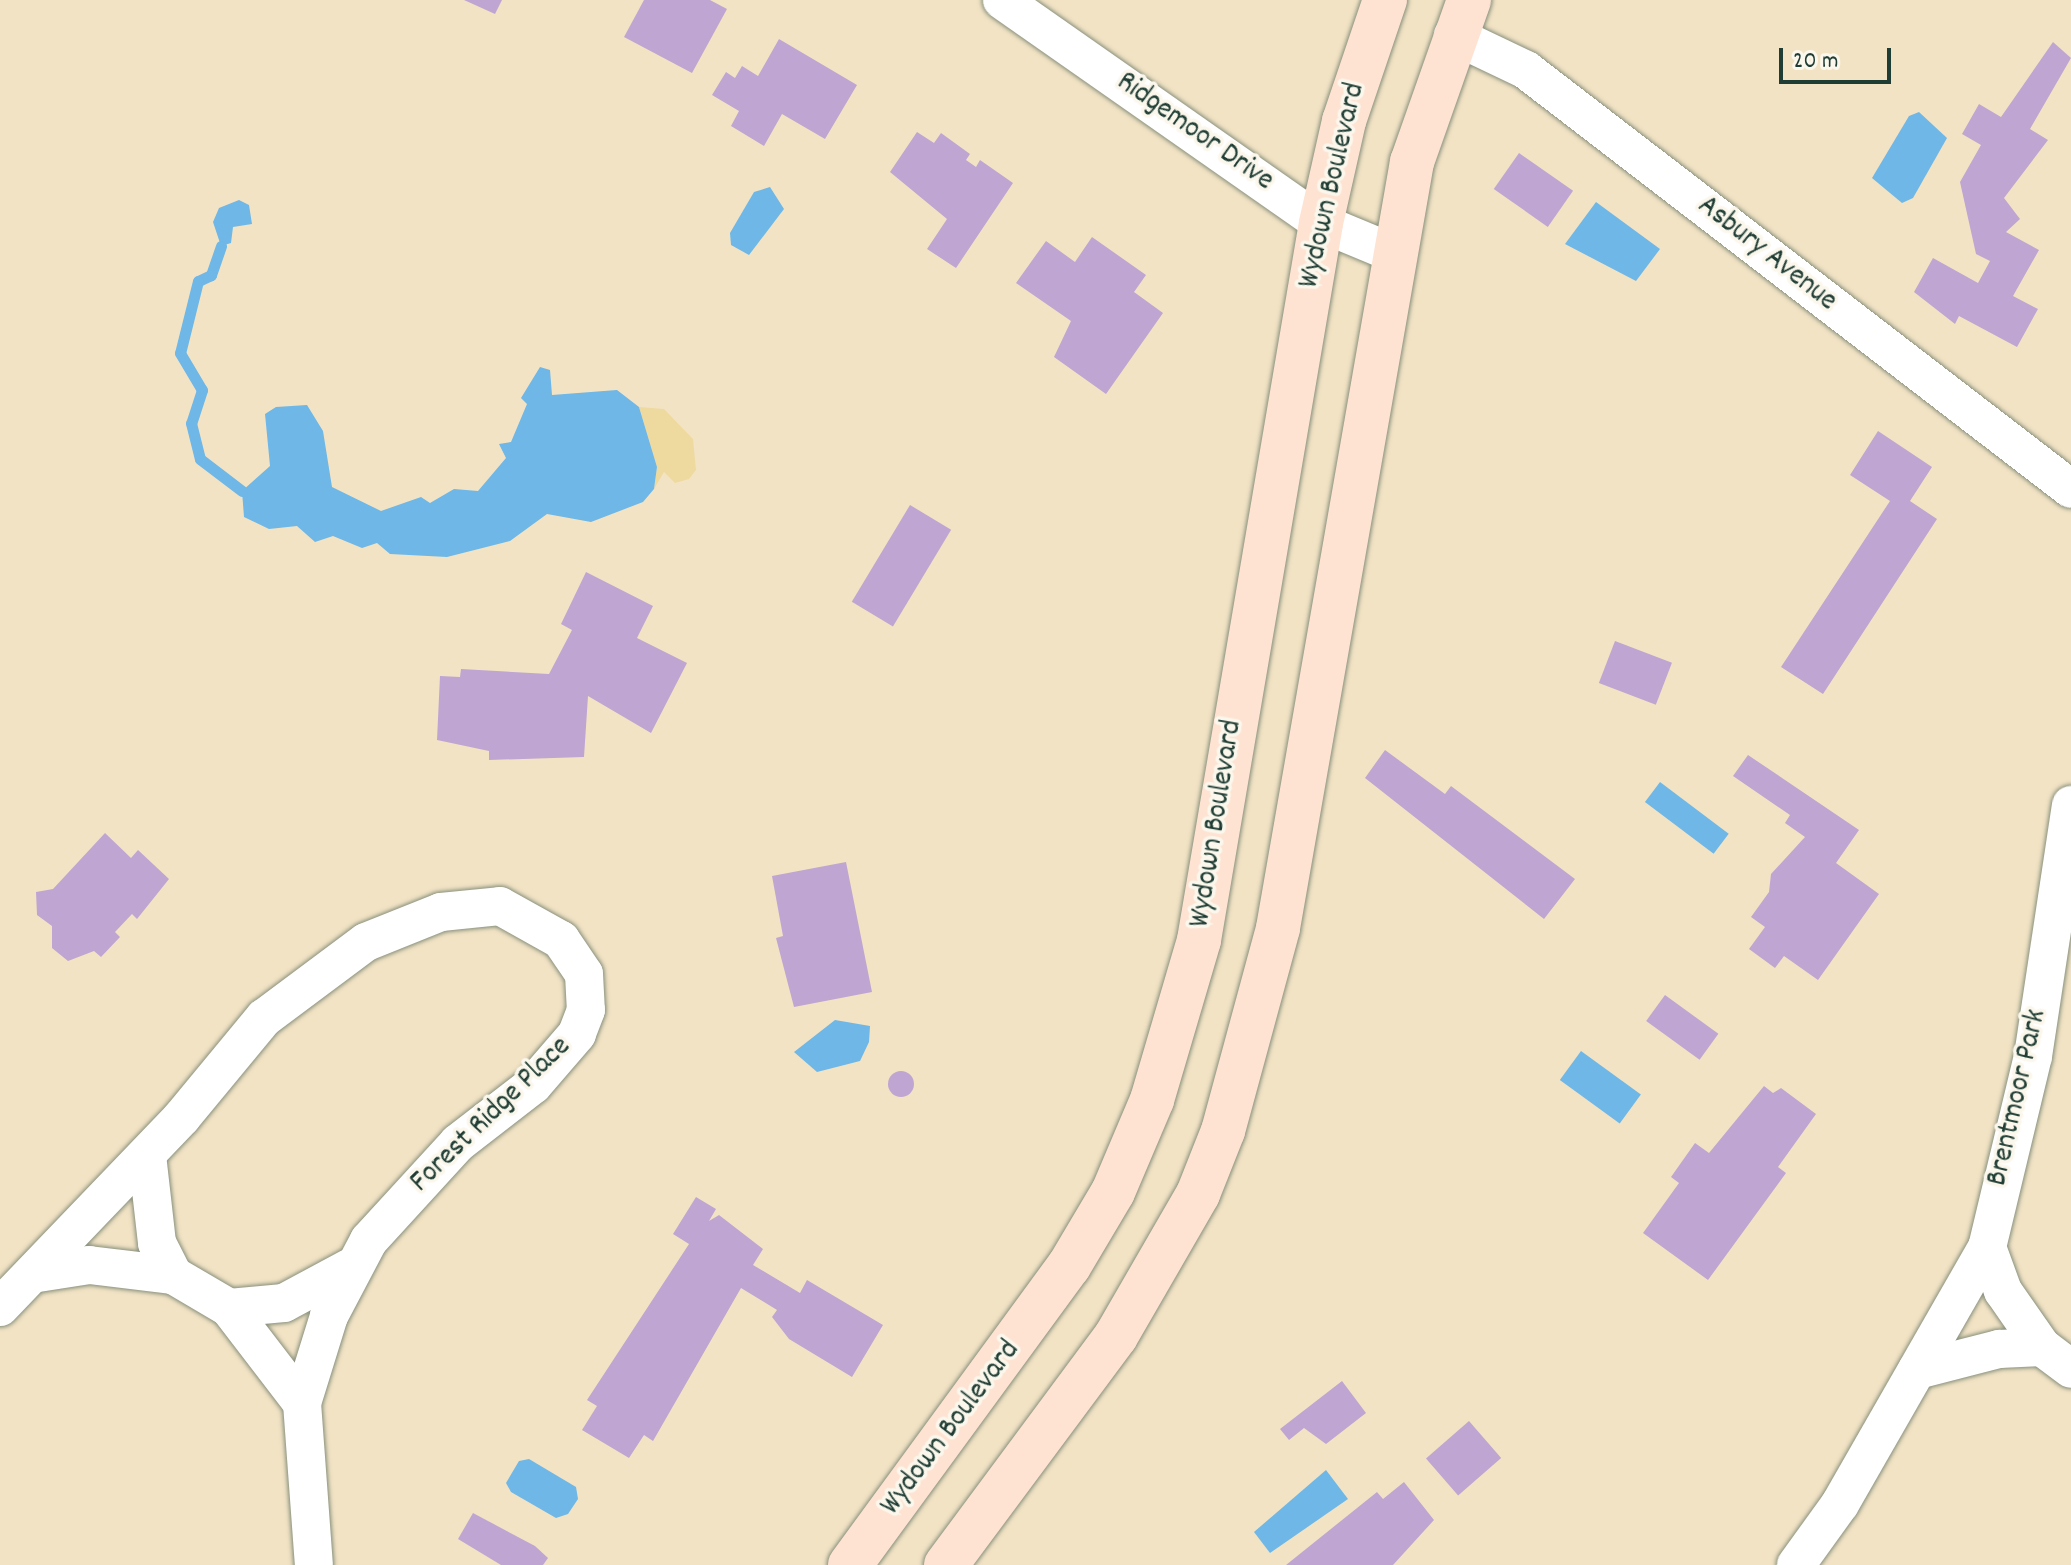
<!DOCTYPE html>
<style>
body{margin:0}
#map{position:relative;width:2071px;height:1565px;overflow:hidden;background:#f2e3c5;font-family:Dekko,sans-serif}
div>[style]{position:absolute}
[style*='--x']{left:calc(var(--x)*1px);top:calc(var(--y)*1px);width:calc(var(--w)*1px);rotate:calc(var(--a)*1deg)}
.sand>*{inset:0;background:#eeda9e}
.water>*{inset:0;background:#6eb7e6;transform-origin:0 0}
.stream>*{height:11px;margin:-5.5px;padding:0 5.5px;transform-origin:5.5px;border-radius:5.5px;background:#6eb7e6}
.building>*{inset:0;background:#bfa5d1;transform-origin:0 0}
.round{border-radius:50%}
.roads{filter:drop-shadow(0 0 2px #88907c) drop-shadow(0 0 2px #88907c)}
.street>*{height:38px;margin:-19px;padding:0 19px;transform-origin:19px;border-radius:19px;background:#fff}
.secondary>*{height:44px;margin:-22px;padding:0 22px;transform-origin:22px;border-radius:22px;background:#fee3d2}
span{translate:-50% -50%;white-space:nowrap;text-align:center;line-height:1.15;-webkit-text-stroke:7px #fbf7ec;paint-order:stroke}
.street-label{font-size:30px;color:#1f3d34}
.scale{position:absolute;left:1779px;top:48px;width:112px;height:36px;box-sizing:border-box;border:4px solid #1f3d34;border-top:0;padding-left:10px;font-size:24px;line-height:28px;white-space:nowrap;color:#1f3d34;-webkit-text-stroke:6px #fbf7ec;paint-order:stroke}
</style>
<div id="map">
<div class="sand">
<div style="clip-path:polygon(639px 407px,664px 409px,693px 439px,696px 470px,689px 479px,675px 483px,664px 472px,654px 489px,657px 467px)"></div>
</div>
<div class="water">
<div style="clip-path:polygon(1919px 112px,1947px 138px,1913px 198px,1902px 203px,1872px 178px,1909px 116px)"></div>
<div style="clip-path:polygon(770px 187px,784px 209px,749px 255px,731px 245px,730px 233px,754px 192px)"></div>
<div style="clip-path:polygon(239px 200px,249px 205px,252px 224px,233px 227px,231px 243px,221px 246px,213px 222px,219px 208px)"></div>
<div style="clip-path:polygon(1596px 202px,1660px 249px,1636px 281px,1565px 244px)"></div>
<div style="clip-path:polygon(540px 367px,550px 370px,552px 395px,617px 390px,639px 407px,657px 467px,654px 489px,643px 502px,591px 522px,547px 514px,510px 541px,447px 557px,390px 554px,377px 543px,362px 548px,333px 536px,315px 542px,297px 526px,269px 529px,244px 517px,242px 491px,270px 466px,265px 414px,276px 407px,307px 405px,323px 431px,332px 487px,381px 511px,421px 497px,430px 503px,454px 489px,478px 491px,506px 458px,499px 444px,511px 442px,527px 404px,521px 398px)"></div>
<div style="left:1660px;top:782px;width:86px;height:25px;rotate:37deg"></div>
<div style="clip-path:polygon(835px 1020px,870px 1026px,869px 1042px,860px 1061px,817px 1072px,794px 1052px)"></div>
<div style="left:1581px;top:1051px;width:74px;height:36px;rotate:36deg"></div>
<div style="clip-path:polygon(529px 1459px,576px 1487px,578px 1499px,568px 1514px,556px 1518px,511px 1492px,506px 1483px,519px 1461px)"></div>
<div style="clip-path:polygon(1326px 1470px,1348px 1499px,1270px 1553px,1254px 1532px)"></div>
</div>
<div class="stream">
<div style="--x:221;--y:246;--w:31;--a:109"></div>
<div style="--x:211;--y:275;--w:14;--a:155"></div>
<div style="--x:198;--y:281;--w:74;--a:104"></div>
<div style="--x:180;--y:353;--w:43;--a:59.3"></div>
<div style="--x:202;--y:390;--w:35;--a:108"></div>
<div style="--x:191;--y:423;--w:37;--a:76"></div>
<div style="--x:200;--y:459;--w:53;--a:37.3"></div>
</div>
<div class="building">
<div style="clip-path:polygon(464px 0,502px 0,495px 14px)"></div>
<div style="clip-path:polygon(644px 0,710px 0,727px 9px,692px 73px,624px 37px)"></div>
<div style="clip-path:polygon(779px 39px,857px 85px,825px 139px,782px 114px,764px 146px,731px 126px,739px 111px,712px 95px,726px 72px,735px 78px,742px 66px,758px 76px)"></div>
<div style="clip-path:polygon(2053px 42px,2071px 58px,2030px 129px,2048px 140px,2004px 198px,2020px 219px,2006px 232px,2039px 250px,2013px 296px,2038px 309px,2017px 347px,1959px 316px,1955px 324px,1914px 292px,1933px 258px,1978px 283px,1990px 261px,1976px 254px,1960px 182px,1981px 145px,1962px 134px,1979px 104px,2001px 117px)"></div>
<div style="clip-path:polygon(917px 132px,934px 143px,941px 133px,970px 154px,966px 160px,976px 167px,980px 160px,1013px 183px,956px 268px,927px 249px,947px 219px,890px 172px)"></div>
<div style="left:1519px;top:153px;width:66px;height:44px;rotate:35deg"></div>
<div style="clip-path:polygon(1092px 237px,1146px 275px,1134px 292px,1163px 313px,1106px 394px,1054px 357px,1071px 321px,1016px 283px,1046px 241px,1075px 262px)"></div>
<div style="clip-path:polygon(1878px 431px,1932px 467px,1910px 501px,1937px 519px,1823px 694px,1781px 667px,1890px 501px,1850px 475px)"></div>
<div style="left:910px;top:505px;width:48px;height:113px;rotate:31deg"></div>
<div style="clip-path:polygon(586px 572px,653px 606px,637px 638px,687px 663px,651px 733px,588px 696px,584px 757px,489px 760px,489px 751px,437px 740px,440px 676px,460px 677px,461px 669px,549px 674px,572px 630px,561px 624px)"></div>
<div style="left:1615px;top:641px;width:61px;height:45px;rotate:21deg"></div>
<div style="clip-path:polygon(1385px 750px,1445px 794px,1451px 786px,1575px 879px,1544px 919px,1365px 778px)"></div>
<div style="clip-path:polygon(1748px 755px,1859px 830px,1836px 863px,1879px 894px,1818px 980px,1784px 956px,1775px 968px,1749px 949px,1765px 927px,1751px 917px,1769px 892px,1771px 874px,1805px 837px,1785px 823px,1790px 815px,1733px 776px)"></div>
<div style="clip-path:polygon(105px 833px,131px 858px,138px 850px,169px 879px,137px 919px,132px 914px,115px 932px,120px 937px,101px 957px,94px 951px,68px 961px,52px 948px,52px 926px,37px 915px,36px 892px,53px 889px)"></div>
<div style="clip-path:polygon(846px 862px,872px 992px,794px 1007px,776px 938px,783px 936px,772px 876px)"></div>
<div style="left:1665px;top:995px;width:66px;height:32px;rotate:36deg"></div>
<div class="round" style="left:888px;top:1071px;width:26px;height:26px"></div>
<div style="clip-path:polygon(1764px 1086px,1773px 1093px,1781px 1088px,1816px 1114px,1778px 1167px,1786px 1173px,1708px 1280px,1643px 1233px,1679px 1183px,1671px 1177px,1695px 1143px,1709px 1153px)"></div>
<div style="clip-path:polygon(696px 1197px,716px 1209px,709px 1221px,719px 1215px,763px 1249px,753px 1265px,800px 1293px,807px 1280px,883px 1325px,852px 1377px,789px 1339px,772px 1317px,777px 1310px,741px 1288px,653px 1441px,644px 1435px,629px 1458px,582px 1430px,597px 1406px,587px 1400px,689px 1244px,673px 1234px)"></div>
<div style="clip-path:polygon(1342px 1381px,1366px 1413px,1326px 1444px,1304px 1428px,1289px 1440px,1280px 1429px)"></div>
<div style="left:1469px;top:1421px;width:49px;height:57px;rotate:49deg"></div>
<div style="clip-path:polygon(1404px 1482px,1434px 1520px,1393px 1565px,1286px 1565px,1377px 1492px,1383px 1499px)"></div>
<div style="clip-path:polygon(473px 1513px,535px 1546px,548px 1558px,543px 1565px,501px 1565px,458px 1539px)"></div>
</div>
<div class="roads">
<div class="street">
<div style="--x:1002;--y:0;--w:389;--a:35"></div>
<div style="--x:1321;--y:223;--w:78;--a:22.6"></div>
<div style="--x:1453;--y:35;--w:81;--a:25.6"></div>
<div style="--x:1526;--y:70;--w:687;--a:37.55"></div>
<div style="--x:2071;--y:805;--w:254;--a:98.6"></div>
<div style="--x:2033;--y:1056;--w:196;--a:103.5"></div>
<div style="--x:1987;--y:1247;--w:47;--a:70"></div>
<div style="--x:2003;--y:1291;--w:68;--a:55.1"></div>
<div style="--x:2042;--y:1347;--w:36;--a:37"></div>
<div style="--x:147;--y:1155;--w:89;--a:83.5"></div>
<div style="--x:157;--y:1243;--w:36;--a:63"></div>
<div style="--x:173;--y:1275;--w:65;--a:30.5"></div>
<div style="--x:229;--y:1308;--w:55;--a:-5.2"></div>
<div style="--x:284;--y:1303;--w:74;--a:-28.3"></div>
<div style="--x:38;--y:1273;--w:52;--a:-8.9"></div>
<div style="--x:89;--y:1265;--w:85;--a:6.8"></div>
<div style="--x:0;--y:1307;--w:263;--a:-46.2"></div>
<div style="--x:182;--y:1117;--w:129;--a:-50.4"></div>
<div style="--x:264;--y:1018;--w:127;--a:-36.7"></div>
<div style="--x:366;--y:942;--w:81;--a:-21.8"></div>
<div style="--x:441;--y:912;--w:59;--a:-5.8"></div>
<div style="--x:500;--y:906;--w:70;--a:29.1"></div>
<div style="--x:561;--y:940;--w:41;--a:55.9"></div>
<div style="--x:584;--y:974;--w:36;--a:87"></div>
<div style="--x:586;--y:1010;--w:26;--a:111"></div>
<div style="--x:577;--y:1034;--w:67;--a:130.8"></div>
<div style="--x:533;--y:1085;--w:95;--a:142.3"></div>
<div style="--x:458;--y:1143;--w:132;--a:132.5"></div>
<div style="--x:369;--y:1240;--w:86;--a:117.8"></div>
<div style="--x:329;--y:1316;--w:91;--a:107.2"></div>
<div style="--x:302;--y:1403;--w:162;--a:85.8"></div>
<div style="--x:229;--y:1308;--w:120;--a:52.5"></div>
<div style="--x:1917;--y:1370;--w:85;--a:-14.4"></div>
<div style="--x:1999;--y:1349;--w:43;--a:-2.7"></div>
<div style="--x:1796;--y:1565;--w:75;--a:-54.2"></div>
<div style="--x:1840;--y:1504;--w:296;--a:-60.2"></div>
</div>
<div class="secondary">
<div style="--x:850;--y:1565;--w:371;--a:-53.8"></div>
<div style="--x:1069;--y:1266;--w:86;--a:-59.3"></div>
<div style="--x:1113;--y:1192;--w:100;--a:-67"></div>
<div style="--x:1152;--y:1100;--w:167;--a:-73.6"></div>
<div style="--x:1199;--y:940;--w:727;--a:-80.34"></div>
<div style="--x:1321;--y:223;--w:105;--a:-77.3"></div>
<div style="--x:1344;--y:121;--w:128;--a:-71.3"></div>
<div style="--x:946;--y:1565;--w:285;--a:-53.4"></div>
<div style="--x:1116;--y:1336;--w:164;--a:-60"></div>
<div style="--x:1198;--y:1194;--w:68;--a:-68.4"></div>
<div style="--x:1223;--y:1131;--w:210;--a:-74.8"></div>
<div style="--x:1278;--y:928;--w:778;--a:-80.08"></div>
<div style="--x:1412;--y:162;--w:172;--a:-70.6"></div>
</div>
</div>
<div class="street-label">
<span style="left:1194px;top:133px;rotate:35deg">Ridgemoor Drive</span>
<span style="left:1334px;top:186px;rotate:-77deg">Wydown Boulevard</span>
<span style="left:1766px;top:255px;rotate:38deg">Asbury Avenue</span>
<span style="left:1218px;top:824px;rotate:-81deg">Wydown Boulevard</span>
<span style="left:2019px;top:1098px;rotate:-77deg">Brentmoor Park</span>
<span style="left:492px;top:1116px;rotate:-44deg">Forest Ridge Place</span>
<span style="left:952px;top:1429px;rotate:-53deg">Wydown Boulevard</span>
</div>
<div class="scale">20 m</div>
</div>
